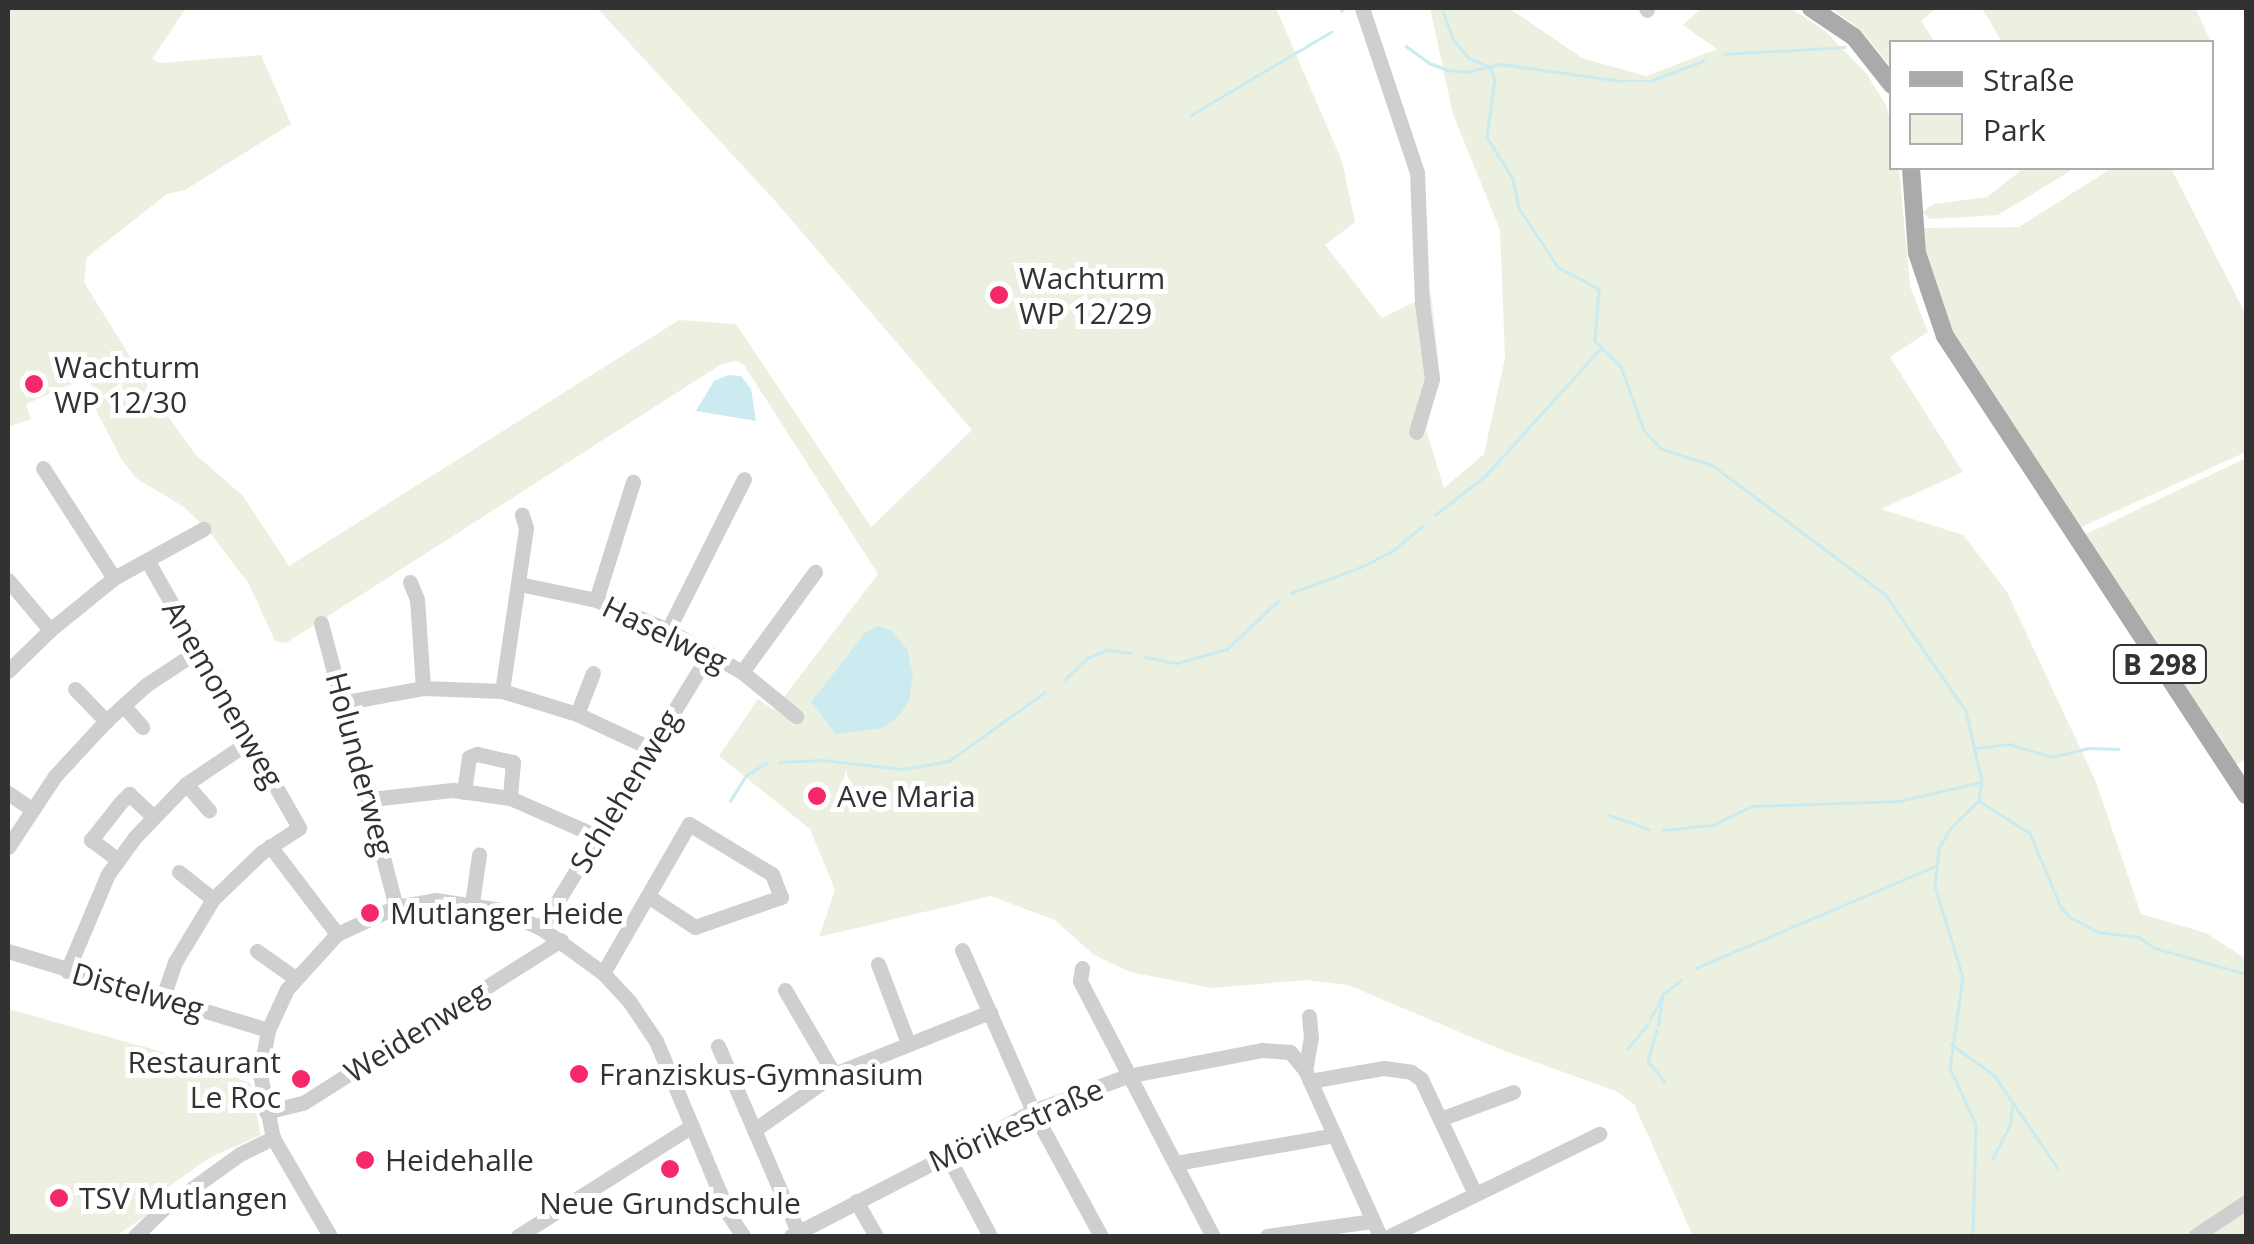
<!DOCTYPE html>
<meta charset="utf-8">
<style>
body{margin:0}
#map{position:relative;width:2254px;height:1244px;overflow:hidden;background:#fff;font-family:"Open Sans",sans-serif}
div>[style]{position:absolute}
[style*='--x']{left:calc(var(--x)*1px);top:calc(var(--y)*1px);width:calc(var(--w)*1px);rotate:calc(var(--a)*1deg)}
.green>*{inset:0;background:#ecf0e0}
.water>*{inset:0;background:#cbebf0}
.stream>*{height:2.5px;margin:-1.25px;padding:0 1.25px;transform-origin:1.25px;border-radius:1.25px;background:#cbebf0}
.minor>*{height:15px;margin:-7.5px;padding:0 7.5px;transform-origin:7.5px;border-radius:7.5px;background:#cfcfcf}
.major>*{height:18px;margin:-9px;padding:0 9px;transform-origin:9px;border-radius:9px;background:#aaa}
.dots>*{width:28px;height:28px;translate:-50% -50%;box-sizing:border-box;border:5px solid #fff;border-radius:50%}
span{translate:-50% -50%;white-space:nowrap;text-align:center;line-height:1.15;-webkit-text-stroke:10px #fff;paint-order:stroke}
.shield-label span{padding:2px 8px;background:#fff;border:2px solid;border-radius:8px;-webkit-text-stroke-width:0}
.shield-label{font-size:28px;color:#323232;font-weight:700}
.poi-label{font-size:30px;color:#323232}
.left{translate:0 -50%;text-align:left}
.right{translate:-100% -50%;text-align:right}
.street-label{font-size:30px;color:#323232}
.frame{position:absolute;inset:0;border:10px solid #323232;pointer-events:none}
.legend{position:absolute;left:1889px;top:40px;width:325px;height:130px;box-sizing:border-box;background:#fff;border:2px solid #adadad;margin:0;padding:12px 18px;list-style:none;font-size:30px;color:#323232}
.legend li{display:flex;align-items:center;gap:20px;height:50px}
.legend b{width:50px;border:2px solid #adadad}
</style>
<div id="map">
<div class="green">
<div style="clip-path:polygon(8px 8px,186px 8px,152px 59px,160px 63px,261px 55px,291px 124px,185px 190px,167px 194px,87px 257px,84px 282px,161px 407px,195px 454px,243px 496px,289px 566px,679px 320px,736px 324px,871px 527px,972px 430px,776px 202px,597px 8px,1276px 8px,1342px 161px,1355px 222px,1325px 245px,1382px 318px,1431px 294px,1440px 377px,1426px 430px,1444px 488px,1484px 454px,1505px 358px,1500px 230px,1453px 114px,1430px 8px,1509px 8px,1582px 58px,1646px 76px,1717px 49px,1683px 25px,1701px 8px,1791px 8px,1824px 30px,1866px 73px,1886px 105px,1891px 124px,1892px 168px,1899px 168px,1910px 286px,1928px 332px,1890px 357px,1963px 472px,1881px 509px,1963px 535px,2007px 592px,2096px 782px,2141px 914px,2206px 933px,2246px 959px,2246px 1236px,1693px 1236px,1634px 1104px,1616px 1091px,1502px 1050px,1348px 985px,1307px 980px,1211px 988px,1130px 972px,1094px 955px,1055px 920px,991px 896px,819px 937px,835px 890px,810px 829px,719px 756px,758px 699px,774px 710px,878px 574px,744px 365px,736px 361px,720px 365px,286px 643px,275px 641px,249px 584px,208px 530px,184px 507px,137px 479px,122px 460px,96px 410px,90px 376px,26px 404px,31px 419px,8px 427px)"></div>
<div style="clip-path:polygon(1831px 8px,1936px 8px,1921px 21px,1935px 42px,1892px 42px,1891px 67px,1861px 30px)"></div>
<div style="clip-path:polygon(1987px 8px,2195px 8px,2211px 42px,2002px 42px,1983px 10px)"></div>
<div style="clip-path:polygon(2024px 168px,2075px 168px,1998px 215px,1930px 219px,1922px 212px,1934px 204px,1987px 197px)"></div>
<div style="clip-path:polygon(2112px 168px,2171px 168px,2246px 315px,2246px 452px,2079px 528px,1950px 331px,1927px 264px,1923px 228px,2019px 227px)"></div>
<div style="clip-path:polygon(2246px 458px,2246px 759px,2235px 766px,2084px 535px)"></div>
<div style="clip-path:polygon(8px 1009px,188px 1059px,250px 1083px,261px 1135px,209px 1158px,150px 1200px,147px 1215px,116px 1236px,8px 1236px)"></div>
</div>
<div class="water">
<div style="clip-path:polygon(728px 375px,741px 376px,751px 389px,756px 421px,696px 411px,714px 381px)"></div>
<div style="clip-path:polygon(878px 626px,891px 630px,907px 649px,913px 675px,909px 701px,899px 716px,883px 728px,836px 734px,811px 702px,865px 633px)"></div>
</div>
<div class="stream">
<div style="--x:1442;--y:8;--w:33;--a:70"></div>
<div style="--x:1453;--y:39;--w:25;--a:50"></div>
<div style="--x:1469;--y:58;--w:23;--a:23"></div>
<div style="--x:1490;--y:67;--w:12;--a:66"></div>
<div style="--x:1495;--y:78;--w:60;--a:97.7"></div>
<div style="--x:1487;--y:137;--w:49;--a:58.2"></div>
<div style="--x:1513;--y:179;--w:30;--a:78"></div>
<div style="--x:1519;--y:208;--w:71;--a:56.5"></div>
<div style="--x:1558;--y:267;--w:47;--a:28.2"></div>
<div style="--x:1599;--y:289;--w:52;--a:94.4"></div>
<div style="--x:1595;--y:341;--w:37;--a:45"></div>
<div style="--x:1621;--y:367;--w:67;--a:69.9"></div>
<div style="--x:1644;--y:430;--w:26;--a:47"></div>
<div style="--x:1662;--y:449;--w:52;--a:17.7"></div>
<div style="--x:1712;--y:465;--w:216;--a:36.7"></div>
<div style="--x:1885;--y:594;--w:142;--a:55.3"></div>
<div style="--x:1966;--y:711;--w:72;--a:77.1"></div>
<div style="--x:1982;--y:781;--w:20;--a:99"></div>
<div style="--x:1979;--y:801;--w:39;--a:136"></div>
<div style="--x:1951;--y:828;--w:24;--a:120"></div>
<div style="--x:1939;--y:849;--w:37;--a:96"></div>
<div style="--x:1935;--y:886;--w:95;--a:72.9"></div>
<div style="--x:1963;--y:977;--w:92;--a:98.1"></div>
<div style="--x:1950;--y:1068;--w:62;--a:65.1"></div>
<div style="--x:1976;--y:1124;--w:112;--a:91.5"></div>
<div style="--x:1341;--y:11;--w:5;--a:-37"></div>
<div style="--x:1406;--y:46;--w:29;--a:36"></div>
<div style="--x:1429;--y:63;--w:20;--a:20"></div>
<div style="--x:1448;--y:70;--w:18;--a:6"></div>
<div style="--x:1466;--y:72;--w:35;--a:-13"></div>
<div style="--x:1500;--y:64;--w:122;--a:8"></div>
<div style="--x:1621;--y:81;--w:29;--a:0"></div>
<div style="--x:1650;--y:81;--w:57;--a:-20.7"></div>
<div style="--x:1724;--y:54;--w:121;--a:-3.3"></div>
<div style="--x:1191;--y:115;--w:163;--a:-30.7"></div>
<div style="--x:1435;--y:515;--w:65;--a:-38.1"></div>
<div style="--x:1486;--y:475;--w:169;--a:-47.9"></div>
<div style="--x:1291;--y:593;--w:75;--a:-20.4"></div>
<div style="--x:1361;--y:567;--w:37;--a:-27"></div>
<div style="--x:1394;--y:550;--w:38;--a:-40"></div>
<div style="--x:1145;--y:657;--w:33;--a:11"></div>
<div style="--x:1177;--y:663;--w:52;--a:-15.6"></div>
<div style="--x:1227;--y:649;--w:70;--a:-43.3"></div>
<div style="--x:1064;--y:680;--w:33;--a:-43"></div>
<div style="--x:1088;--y:658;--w:21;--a:-23"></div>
<div style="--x:1107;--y:650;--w:23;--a:7"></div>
<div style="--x:1976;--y:748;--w:33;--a:-7"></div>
<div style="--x:2009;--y:744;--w:45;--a:16.8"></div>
<div style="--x:2052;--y:757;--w:38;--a:-14"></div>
<div style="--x:2089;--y:748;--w:29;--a:2"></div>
<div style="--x:779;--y:762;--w:44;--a:-2.6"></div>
<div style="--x:823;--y:760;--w:80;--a:6.5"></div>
<div style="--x:902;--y:769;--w:48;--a:-9.7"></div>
<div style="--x:949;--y:761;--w:118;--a:-35.7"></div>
<div style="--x:730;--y:801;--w:31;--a:-58"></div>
<div style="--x:746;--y:775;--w:24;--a:-30"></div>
<div style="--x:1979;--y:801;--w:60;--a:32.1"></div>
<div style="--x:2030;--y:833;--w:80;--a:67.3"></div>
<div style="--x:2061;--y:907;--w:13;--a:48"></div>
<div style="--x:2070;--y:917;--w:32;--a:28"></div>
<div style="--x:2098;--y:932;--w:41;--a:7"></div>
<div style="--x:2139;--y:937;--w:19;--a:35"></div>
<div style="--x:2155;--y:948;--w:95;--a:15.9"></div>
<div style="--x:1609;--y:815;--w:42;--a:19.3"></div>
<div style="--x:1662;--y:830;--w:51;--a:-5.6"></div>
<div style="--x:1713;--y:825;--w:43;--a:-26"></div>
<div style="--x:1752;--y:806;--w:147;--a:-1.9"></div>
<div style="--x:1899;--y:801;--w:84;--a:-13"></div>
<div style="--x:1696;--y:968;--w:260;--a:-23.1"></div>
<div style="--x:1650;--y:1019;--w:24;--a:-62"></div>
<div style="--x:1658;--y:1025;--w:30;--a:-82"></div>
<div style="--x:1662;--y:995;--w:24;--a:-38"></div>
<div style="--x:1657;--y:1030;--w:32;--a:106"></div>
<div style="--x:1648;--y:1061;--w:26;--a:51"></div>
<div style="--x:1951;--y:1044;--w:53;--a:35.8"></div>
<div style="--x:1994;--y:1075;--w:112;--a:55.6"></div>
<div style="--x:1627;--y:1049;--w:31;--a:-50"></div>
<div style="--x:1992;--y:1159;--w:38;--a:-62"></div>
<div style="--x:2010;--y:1125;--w:20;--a:-84"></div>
</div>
<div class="minor">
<div style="--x:1362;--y:8;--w:173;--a:71.5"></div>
<div style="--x:1417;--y:172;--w:131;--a:87.8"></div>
<div style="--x:1422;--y:303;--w:77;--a:82.5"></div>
<div style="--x:1432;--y:379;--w:55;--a:106.8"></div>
<div style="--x:1646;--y:8;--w:2;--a:63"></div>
<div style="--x:43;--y:468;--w:131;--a:57.2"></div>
<div style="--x:147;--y:560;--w:308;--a:60.4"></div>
<div style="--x:299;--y:828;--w:44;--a:147"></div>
<div style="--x:262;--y:852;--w:68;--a:136.2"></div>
<div style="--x:213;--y:899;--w:74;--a:121.1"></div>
<div style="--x:175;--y:962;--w:37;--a:109"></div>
<div style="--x:8;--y:580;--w:65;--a:50"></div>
<div style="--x:410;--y:582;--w:18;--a:68"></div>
<div style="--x:417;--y:599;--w:89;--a:86.1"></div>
<div style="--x:519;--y:584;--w:79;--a:11.7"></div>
<div style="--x:596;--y:600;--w:78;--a:22.6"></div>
<div style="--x:668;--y:630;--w:85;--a:29.6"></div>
<div style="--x:742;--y:672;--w:70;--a:39.2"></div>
<div style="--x:596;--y:600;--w:124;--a:-72.6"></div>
<div style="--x:321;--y:623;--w:294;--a:75.2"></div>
<div style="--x:668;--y:630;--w:169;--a:-63.3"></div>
<div style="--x:8;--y:671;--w:59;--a:-44.3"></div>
<div style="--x:50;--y:630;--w:82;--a:-39.1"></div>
<div style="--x:114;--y:578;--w:102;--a:-28.8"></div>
<div style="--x:742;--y:672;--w:124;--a:-53.9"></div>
<div style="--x:75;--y:689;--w:45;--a:45.9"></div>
<div style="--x:502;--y:691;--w:165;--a:-81.6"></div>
<div style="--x:526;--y:528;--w:14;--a:-107"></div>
<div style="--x:346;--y:702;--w:78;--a:-10.3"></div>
<div style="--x:423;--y:688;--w:79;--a:2.2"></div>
<div style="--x:502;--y:691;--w:78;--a:17"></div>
<div style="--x:577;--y:714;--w:81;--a:25"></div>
<div style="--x:124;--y:706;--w:28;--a:49"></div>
<div style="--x:577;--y:714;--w:44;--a:-68.7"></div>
<div style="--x:186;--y:784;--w:35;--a:49"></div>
<div style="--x:464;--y:792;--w:35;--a:-82"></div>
<div style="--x:469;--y:757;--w:9;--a:-21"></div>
<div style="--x:477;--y:754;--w:37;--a:13"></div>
<div style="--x:513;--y:762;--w:36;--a:95"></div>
<div style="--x:8;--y:793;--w:27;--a:34"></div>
<div style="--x:371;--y:799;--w:82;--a:-6.3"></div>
<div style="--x:453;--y:790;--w:58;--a:8"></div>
<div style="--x:510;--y:798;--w:95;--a:23.6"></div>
<div style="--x:270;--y:846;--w:111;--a:52.7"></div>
<div style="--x:8;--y:847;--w:85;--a:-56.5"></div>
<div style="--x:55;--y:776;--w:75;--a:-47.2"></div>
<div style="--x:106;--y:721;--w:54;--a:-42"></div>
<div style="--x:146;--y:685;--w:64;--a:-33.4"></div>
<div style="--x:118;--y:860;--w:34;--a:-143"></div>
<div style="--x:91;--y:840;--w:47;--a:-51.9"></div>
<div style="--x:120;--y:803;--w:13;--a:-45"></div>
<div style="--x:129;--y:794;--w:33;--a:43"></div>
<div style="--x:179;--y:872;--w:43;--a:38.5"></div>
<div style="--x:472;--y:903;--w:49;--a:-81.7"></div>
<div style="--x:541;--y:928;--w:321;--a:-58.5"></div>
<div style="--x:962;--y:950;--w:176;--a:66.2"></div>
<div style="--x:1033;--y:1111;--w:142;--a:61.5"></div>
<div style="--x:8;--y:951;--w:272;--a:16.9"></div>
<div style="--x:257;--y:951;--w:47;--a:35.4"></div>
<div style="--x:878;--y:964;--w:85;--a:69.2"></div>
<div style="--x:1082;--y:968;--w:13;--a:99"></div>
<div style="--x:1080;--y:981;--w:288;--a:62.5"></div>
<div style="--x:67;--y:971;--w:105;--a:-67.1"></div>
<div style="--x:108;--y:874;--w:46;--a:-53.9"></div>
<div style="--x:135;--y:837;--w:74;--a:-46.1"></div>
<div style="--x:186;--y:784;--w:77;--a:-33.9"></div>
<div style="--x:603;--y:973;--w:172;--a:-60"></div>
<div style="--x:689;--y:824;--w:97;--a:31.1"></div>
<div style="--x:772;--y:874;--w:25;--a:69"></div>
<div style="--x:781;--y:897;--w:91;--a:160.8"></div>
<div style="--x:695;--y:927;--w:56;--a:-146.6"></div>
<div style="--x:785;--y:990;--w:97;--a:59.7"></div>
<div style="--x:1309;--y:1016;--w:21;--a:85"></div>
<div style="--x:1311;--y:1037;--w:34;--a:100"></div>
<div style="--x:1305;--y:1070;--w:182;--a:65.7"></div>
<div style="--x:718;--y:1046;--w:202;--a:66.7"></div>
<div style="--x:1310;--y:1081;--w:75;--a:-10"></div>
<div style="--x:1384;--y:1068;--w:27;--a:8"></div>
<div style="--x:1411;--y:1072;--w:12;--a:35"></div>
<div style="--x:1421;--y:1079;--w:127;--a:64.8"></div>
<div style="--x:266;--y:1112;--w:38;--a:-14"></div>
<div style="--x:303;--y:1103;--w:305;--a:-32.3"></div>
<div style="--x:1440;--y:1119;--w:78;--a:-20.3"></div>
<div style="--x:754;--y:1130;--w:98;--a:-35"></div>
<div style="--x:834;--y:1074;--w:168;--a:-21.7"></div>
<div style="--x:947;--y:1155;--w:92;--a:62"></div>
<div style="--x:1176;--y:1163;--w:161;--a:-10"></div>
<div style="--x:856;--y:1201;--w:40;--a:60.3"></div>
<div style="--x:135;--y:1236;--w:37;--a:-44"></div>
<div style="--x:162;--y:1210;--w:96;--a:-35.7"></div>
<div style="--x:240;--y:1154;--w:37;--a:-26"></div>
<div style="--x:330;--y:1236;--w:113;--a:-120.2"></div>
<div style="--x:273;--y:1138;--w:65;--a:-101.5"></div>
<div style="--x:260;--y:1074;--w:45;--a:-79.7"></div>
<div style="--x:268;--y:1030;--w:45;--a:-65.1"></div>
<div style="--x:287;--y:989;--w:74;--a:-47.7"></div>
<div style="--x:337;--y:934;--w:65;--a:-24.6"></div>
<div style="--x:396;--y:907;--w:40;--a:-10"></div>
<div style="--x:435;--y:900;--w:67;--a:8.6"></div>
<div style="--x:501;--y:910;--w:44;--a:24.2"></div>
<div style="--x:541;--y:928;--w:77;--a:36"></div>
<div style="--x:603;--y:973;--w:38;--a:47"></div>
<div style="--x:629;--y:1001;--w:48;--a:56"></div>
<div style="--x:656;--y:1041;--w:189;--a:67.2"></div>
<div style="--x:729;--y:1215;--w:25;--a:56"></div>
<div style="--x:518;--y:1236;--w:206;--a:-32.3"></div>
<div style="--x:791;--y:1236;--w:272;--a:-27.3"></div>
<div style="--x:1033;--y:1111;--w:100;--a:-20.4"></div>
<div style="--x:1127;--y:1076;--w:137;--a:-10.9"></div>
<div style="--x:1262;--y:1050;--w:28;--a:4"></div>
<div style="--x:1290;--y:1052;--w:23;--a:50"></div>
<div style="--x:1267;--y:1236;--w:107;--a:-8.1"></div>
<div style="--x:1390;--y:1236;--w:233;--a:-26"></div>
<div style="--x:2195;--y:1236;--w:61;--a:-33.7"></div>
</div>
<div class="major">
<div style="--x:1811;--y:8;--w:52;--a:34"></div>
<div style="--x:1854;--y:37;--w:61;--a:51.6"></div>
<div style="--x:1911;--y:168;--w:85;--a:86"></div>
<div style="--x:1917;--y:253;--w:88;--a:71.4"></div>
<div style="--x:1945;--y:336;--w:549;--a:56.74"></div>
</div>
<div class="dots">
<div style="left:999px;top:295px;background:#f5296a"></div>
<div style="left:34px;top:384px;background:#f5296a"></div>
<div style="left:817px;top:796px;background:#f5296a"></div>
<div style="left:370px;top:913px;background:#f5296a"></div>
<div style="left:579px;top:1074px;background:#f5296a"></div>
<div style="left:301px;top:1079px;background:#f5296a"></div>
<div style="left:365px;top:1160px;background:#f5296a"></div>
<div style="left:670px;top:1169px;background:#f5296a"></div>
<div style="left:59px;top:1198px;background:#f5296a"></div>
</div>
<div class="shield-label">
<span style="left:2160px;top:664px">B 298</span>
</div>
<div class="poi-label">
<span class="left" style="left:1019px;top:295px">Wachturm<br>WP 12/29</span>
<span class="left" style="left:54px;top:384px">Wachturm<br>WP 12/30</span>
<span class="left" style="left:837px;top:796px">Ave Maria</span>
<span class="left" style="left:390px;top:913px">Mutlanger Heide</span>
<span class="right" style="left:281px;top:1079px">Restaurant<br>Le Roc</span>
<span class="left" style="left:599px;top:1074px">Franziskus-Gymnasium</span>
<span class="left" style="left:385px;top:1160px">Heidehalle</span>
<span class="left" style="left:79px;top:1198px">TSV Mutlangen</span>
<span style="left:670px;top:1203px">Neue Grundschule</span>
</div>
<div class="street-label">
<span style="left:665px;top:634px;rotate:26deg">Haselweg</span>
<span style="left:223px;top:694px;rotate:60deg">Anemonenweg</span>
<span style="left:360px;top:764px;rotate:75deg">Holunderweg</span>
<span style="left:625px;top:791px;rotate:-59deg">Schlehenweg</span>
<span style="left:138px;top:991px;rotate:16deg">Distelweg</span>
<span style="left:416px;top:1032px;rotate:-32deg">Weidenweg</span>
<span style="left:1016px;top:1125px;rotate:-24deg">Mörikestraße</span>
</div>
<div class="frame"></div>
<ul class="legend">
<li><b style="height:12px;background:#aaa"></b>Straße</li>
<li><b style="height:28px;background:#ecf0e0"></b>Park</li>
</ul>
</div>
